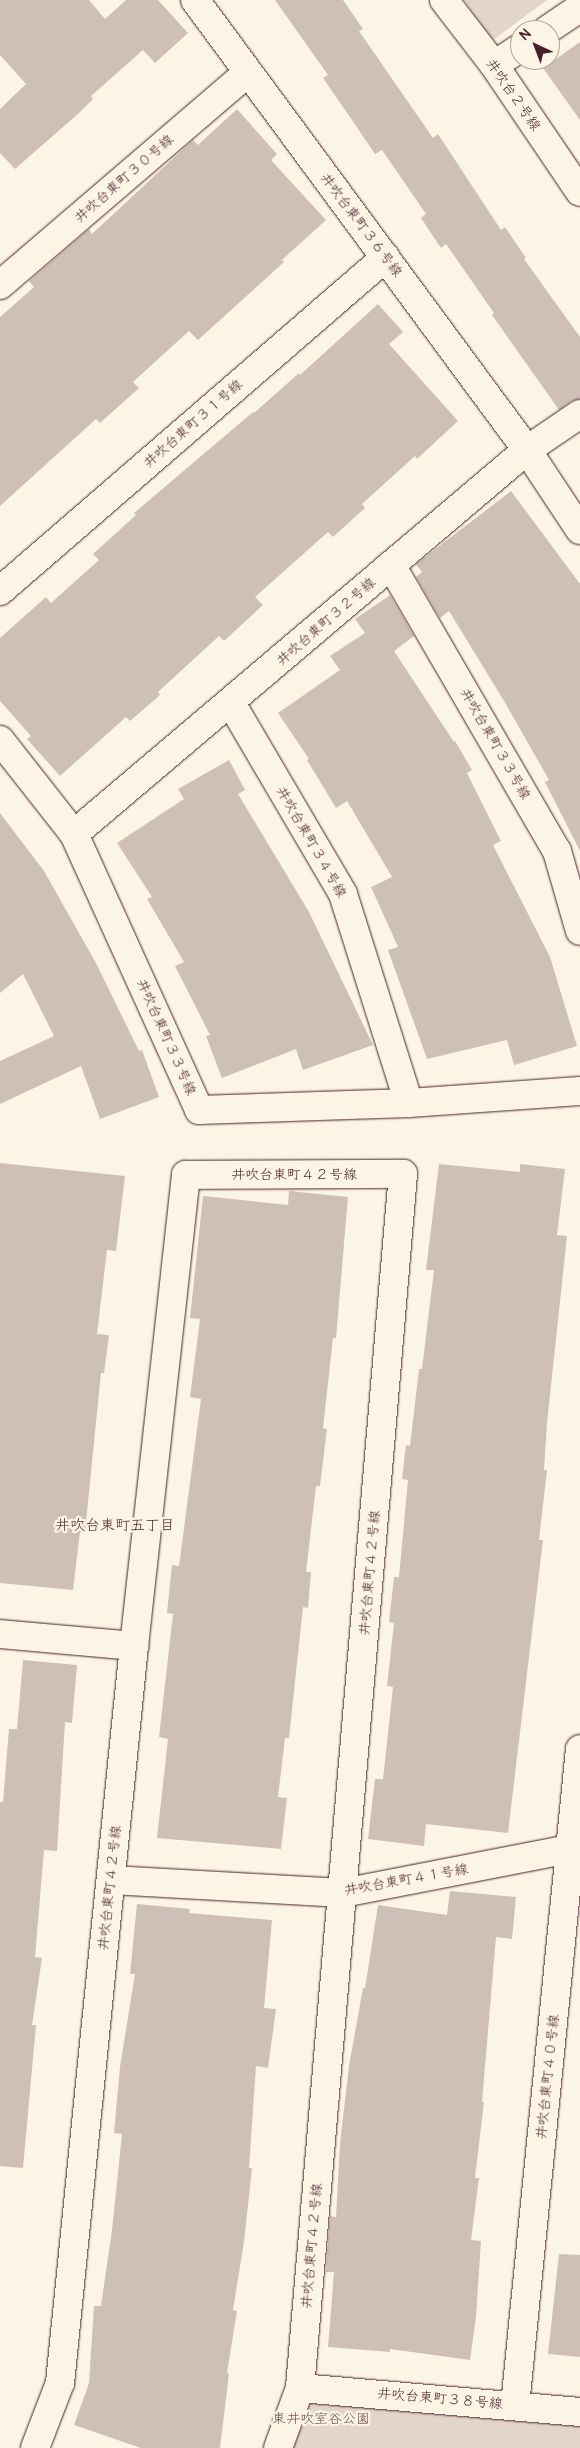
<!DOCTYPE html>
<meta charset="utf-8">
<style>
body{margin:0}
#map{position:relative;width:580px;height:2448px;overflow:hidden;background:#fcf5e5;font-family:Pangolin,"Klee One",sans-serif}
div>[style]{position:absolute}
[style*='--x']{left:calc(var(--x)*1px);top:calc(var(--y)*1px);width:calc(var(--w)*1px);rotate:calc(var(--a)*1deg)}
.green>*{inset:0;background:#e2d5ca}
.building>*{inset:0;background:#cfc0b7}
.roads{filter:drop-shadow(0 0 1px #4a1f2b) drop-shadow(0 0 1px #4a1f2b)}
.street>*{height:28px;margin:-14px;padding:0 14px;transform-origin:14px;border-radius:14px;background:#fcf5e5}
.secondary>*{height:28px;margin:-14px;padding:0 14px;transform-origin:14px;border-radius:14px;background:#fcf5e5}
span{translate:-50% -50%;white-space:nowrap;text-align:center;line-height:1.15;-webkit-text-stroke:4.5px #fcf5e5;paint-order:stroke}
.street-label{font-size:14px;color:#4a1f2b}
.park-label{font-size:14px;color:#704c53}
.neighbourhood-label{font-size:15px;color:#4a1f2b}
.north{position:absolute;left:510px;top:20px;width:50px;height:50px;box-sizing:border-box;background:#fcf5e5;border:1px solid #b59f9b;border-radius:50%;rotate:317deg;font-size:14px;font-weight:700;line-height:20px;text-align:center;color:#4a1f2b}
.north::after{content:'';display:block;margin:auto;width:18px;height:22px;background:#4a1f2b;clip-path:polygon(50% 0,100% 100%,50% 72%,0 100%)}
</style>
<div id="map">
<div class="green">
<div style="clip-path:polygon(464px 0,547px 0,493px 40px)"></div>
<div style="clip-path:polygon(300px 2388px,580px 2412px,580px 2448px,278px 2448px)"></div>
</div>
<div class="building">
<div style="clip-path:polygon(0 0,89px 0,105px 19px,126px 0,158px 0,188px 33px,155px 63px,143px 50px,91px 96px,93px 99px,79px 113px,15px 169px,0 153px,0 109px,26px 84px,0 55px)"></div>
<div style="clip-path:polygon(275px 0,343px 0,363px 29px,359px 31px,433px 138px,438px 134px,501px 230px,505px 227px,526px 258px,524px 259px,580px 337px,580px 399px,571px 401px,559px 410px,492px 315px,494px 313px,446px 244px,441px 248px,421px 218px,426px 214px,382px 150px,375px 154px,354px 123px,323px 78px,328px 75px)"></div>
<div style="clip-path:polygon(580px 42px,580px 120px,543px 68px)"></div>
<div style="clip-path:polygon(237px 109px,277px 154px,271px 160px,326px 220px,282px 260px,284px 262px,198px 340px,189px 331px,133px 382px,139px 388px,100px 423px,96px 419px,0 506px,0 317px,34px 287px,29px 281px,89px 229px,92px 234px,193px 140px,198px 145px)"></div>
<div style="clip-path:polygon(378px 304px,403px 332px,389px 344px,458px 421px,417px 459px,415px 456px,362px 504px,365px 508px,333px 537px,328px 532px,255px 597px,263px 605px,224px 641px,219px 636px,158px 692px,160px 695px,130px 721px,126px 717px,60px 776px,27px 739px,31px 736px,0 701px,0 638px,46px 597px,51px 603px,99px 560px,93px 554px,136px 515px,134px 513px,253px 412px,254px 413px,299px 373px,300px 375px)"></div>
<div style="clip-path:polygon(511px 491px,580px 584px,580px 851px,545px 782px,549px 780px,504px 701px,449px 611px,440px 618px,416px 577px,422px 572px,416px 564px)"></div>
<div style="clip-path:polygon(390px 595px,414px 636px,394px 651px,454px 742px,455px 741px,472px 770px,467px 773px,501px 841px,493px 845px,550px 957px,577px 1046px,514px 1065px,507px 1040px,427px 1059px,388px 950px,398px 947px,371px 887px,392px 877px,347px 801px,336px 808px,307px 760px,309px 759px,278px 713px,340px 670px,330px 656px,365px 633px,355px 619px)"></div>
<div style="clip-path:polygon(229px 760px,245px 790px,238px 794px,309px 912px,373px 1045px,303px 1070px,296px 1049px,222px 1078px,206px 1036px,210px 1035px,175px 966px,184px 962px,147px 899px,152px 897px,117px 843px,184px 799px,178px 789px)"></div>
<div style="clip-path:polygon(0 813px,44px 871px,96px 963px,139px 1051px,142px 1050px,159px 1097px,100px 1119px,81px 1066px,0 1104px,0 1061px,54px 1036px,23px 974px,0 993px)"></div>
<div style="clip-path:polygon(0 1163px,125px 1176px,116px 1251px,107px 1250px,97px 1334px,109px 1335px,104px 1373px,101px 1373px,85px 1532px,80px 1532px,73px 1590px,0 1583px)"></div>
<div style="clip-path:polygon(439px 1164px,520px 1172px,520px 1164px,565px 1169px,557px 1235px,567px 1236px,547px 1423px,544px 1470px,547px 1470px,539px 1540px,543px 1540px,508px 1833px,426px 1824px,424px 1846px,368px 1839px,375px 1779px,383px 1779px,393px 1687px,387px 1686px,394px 1623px,389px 1622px,394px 1577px,399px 1577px,408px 1480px,402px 1479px,406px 1445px,410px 1446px,419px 1369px,422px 1369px,434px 1270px,426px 1270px)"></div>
<div style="clip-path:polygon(289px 1191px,348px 1197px,336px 1338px,333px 1338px,323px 1428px,327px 1429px,320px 1486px,316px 1486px,306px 1572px,311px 1572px,308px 1608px,303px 1607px,289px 1738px,285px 1738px,278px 1797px,287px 1798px,281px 1849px,157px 1838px,168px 1739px,159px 1737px,173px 1614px,167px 1613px,172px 1565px,179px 1566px,201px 1399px,190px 1397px,200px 1319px,190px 1318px,203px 1196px,288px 1205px)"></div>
<div style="clip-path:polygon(23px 1660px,77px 1665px,72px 1723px,65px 1722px,57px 1851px,44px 1850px,35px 1957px,42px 1958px,32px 2025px,36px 2025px,23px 2168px,0 2166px,0 1802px,3px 1802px,9px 1729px,17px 1729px)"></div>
<div style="clip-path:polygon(450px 1891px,516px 1897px,512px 1939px,496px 1937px,482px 2102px,484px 2102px,475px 2178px,479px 2178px,471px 2240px,481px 2241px,476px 2317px,470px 2360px,390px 2349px,390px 2352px,328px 2347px,334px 2272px,326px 2272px,330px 2216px,336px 2217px,340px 2143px,349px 2066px,363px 1988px,365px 1988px,378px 1905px,447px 1915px)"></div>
<div style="clip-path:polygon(137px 1904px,190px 1909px,189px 1913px,272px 1920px,264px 2008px,276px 2009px,268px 2068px,256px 2066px,249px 2168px,252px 2168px,244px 2242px,233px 2310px,237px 2311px,227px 2373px,229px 2374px,220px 2448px,141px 2448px,74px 2425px,89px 2383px,94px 2306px,101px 2306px,112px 2230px,122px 2134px,114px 2133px,120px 2067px,135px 1974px,130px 1974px)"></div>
<div style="clip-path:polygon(559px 2254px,580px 2255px,580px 2357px,548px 2354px)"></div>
</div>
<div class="roads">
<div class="street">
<div style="--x:195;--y:0;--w:559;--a:53.58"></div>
<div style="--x:527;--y:450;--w:96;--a:56.5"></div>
<div style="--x:547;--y:30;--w:40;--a:-34"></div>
<div style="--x:494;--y:65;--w:31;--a:-33"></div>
<div style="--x:0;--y:285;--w:326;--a:-40.6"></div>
<div style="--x:391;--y:565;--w:331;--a:59.9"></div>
<div style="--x:557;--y:851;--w:83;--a:74"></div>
<div style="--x:0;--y:591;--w:510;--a:-40.87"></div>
<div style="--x:231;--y:703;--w:221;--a:59.6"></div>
<div style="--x:343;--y:894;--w:219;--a:72.5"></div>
<div style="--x:0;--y:740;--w:120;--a:51.8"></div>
<div style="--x:74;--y:834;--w:303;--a:65.6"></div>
<div style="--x:199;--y:1110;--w:210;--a:-1.9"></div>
<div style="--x:409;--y:1103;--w:171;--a:-4"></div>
<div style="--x:74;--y:834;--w:594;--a:-40.29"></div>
<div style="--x:527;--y:450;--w:64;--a:-34.2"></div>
<div style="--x:0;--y:1634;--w:135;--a:5.1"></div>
<div style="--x:111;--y:1880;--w:232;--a:3.2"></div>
<div style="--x:343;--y:1893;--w:241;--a:-11"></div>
<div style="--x:300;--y:2388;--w:281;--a:4.9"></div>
<div style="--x:515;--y:2406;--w:660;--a:-84.35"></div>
<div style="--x:35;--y:2448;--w:70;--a:-69"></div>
<div style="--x:60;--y:2383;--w:741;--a:-84.27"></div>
<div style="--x:134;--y:1646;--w:474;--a:-83.7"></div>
<div style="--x:186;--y:1175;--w:217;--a:-0.3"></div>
<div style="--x:403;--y:1174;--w:1218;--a:94.85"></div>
<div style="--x:300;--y:2388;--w:64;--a:110.1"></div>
</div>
<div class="secondary">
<div style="--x:444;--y:0;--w:82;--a:52.4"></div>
<div style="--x:494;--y:65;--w:153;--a:55.9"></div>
</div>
</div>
<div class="street-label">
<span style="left:513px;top:95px;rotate:55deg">井吹台２号線</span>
<span style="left:124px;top:179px;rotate:-41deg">井吹台東町３０号線</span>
<span style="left:361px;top:225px;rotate:53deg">井吹台東町３６号線</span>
<span style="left:193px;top:424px;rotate:-41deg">井吹台東町３１号線</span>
<span style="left:326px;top:622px;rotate:-41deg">井吹台東町３２号線</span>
<span style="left:495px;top:744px;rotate:60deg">井吹台東町３３号線</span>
<span style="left:311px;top:842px;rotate:60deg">井吹台東町３４号線</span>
<span style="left:166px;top:1037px;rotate:66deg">井吹台東町３３号線</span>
<span style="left:294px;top:1175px">井吹台東町４２号線</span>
<span style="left:370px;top:1573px;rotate:-85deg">井吹台東町４２号線</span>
<span style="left:406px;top:1880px;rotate:-10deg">井吹台東町４１号線</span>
<span style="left:110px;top:1888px;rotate:-84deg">井吹台東町４２号線</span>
<span style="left:548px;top:2077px;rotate:-84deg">井吹台東町４０号線</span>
<span style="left:312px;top:2246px;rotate:-85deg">井吹台東町４２号線</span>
<span style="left:440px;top:2399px;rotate:5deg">井吹台東町３８号線</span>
</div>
<div class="park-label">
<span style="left:321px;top:2419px">東井吹室谷公園</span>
</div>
<div class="neighbourhood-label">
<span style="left:115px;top:1526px">井吹台東町五丁目</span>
</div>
<div class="north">N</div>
</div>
